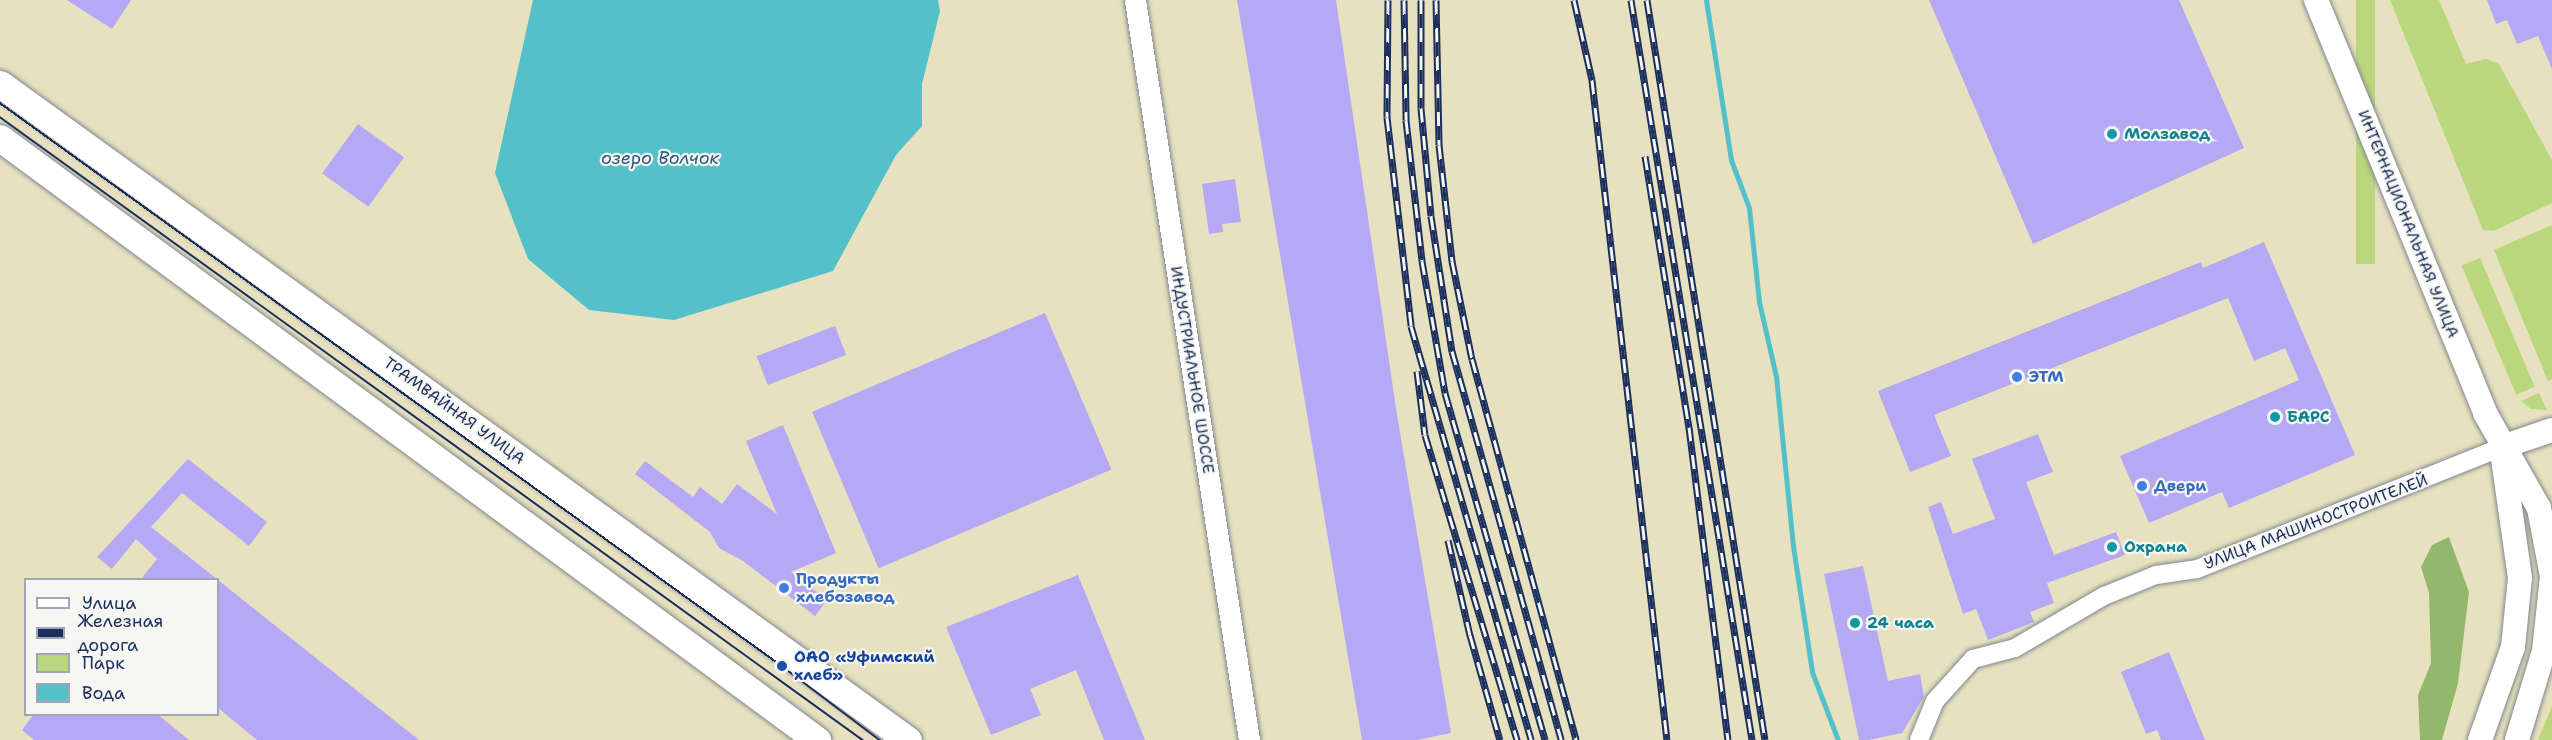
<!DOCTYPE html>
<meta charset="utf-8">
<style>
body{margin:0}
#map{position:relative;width:2552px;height:740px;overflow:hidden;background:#e7e1bf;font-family:"Shantell Sans",sans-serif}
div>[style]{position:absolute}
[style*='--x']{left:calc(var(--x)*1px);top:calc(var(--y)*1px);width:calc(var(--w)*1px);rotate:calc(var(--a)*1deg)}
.green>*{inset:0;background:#bad77d;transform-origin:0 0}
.forest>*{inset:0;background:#93b86c}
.water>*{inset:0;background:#54c1ca}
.stream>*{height:5px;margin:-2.5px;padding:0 2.5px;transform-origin:2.5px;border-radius:2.5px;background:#54c1ca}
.building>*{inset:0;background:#b5a9f6;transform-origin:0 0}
.roads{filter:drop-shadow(0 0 2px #81888e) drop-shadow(0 0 2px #81888e)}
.minor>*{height:18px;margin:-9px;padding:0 9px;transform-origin:9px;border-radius:9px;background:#fff}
.tertiary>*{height:21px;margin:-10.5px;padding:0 10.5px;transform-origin:10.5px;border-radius:10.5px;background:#fff}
.secondary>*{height:24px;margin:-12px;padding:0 12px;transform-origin:12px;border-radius:12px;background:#fff}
.primary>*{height:27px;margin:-13.5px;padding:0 13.5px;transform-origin:13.5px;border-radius:13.5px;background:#fff}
.tram>*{height:1.5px;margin:-0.75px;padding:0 0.75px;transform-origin:0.75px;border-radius:0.75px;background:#1b2f5e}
.rail>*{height:7px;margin-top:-3.5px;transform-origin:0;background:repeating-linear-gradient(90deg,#f6f6f2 0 14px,#1b2f5e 0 28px);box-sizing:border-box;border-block:2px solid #1b2f5e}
.dots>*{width:16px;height:16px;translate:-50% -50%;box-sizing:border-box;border:3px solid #f6f6f2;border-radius:50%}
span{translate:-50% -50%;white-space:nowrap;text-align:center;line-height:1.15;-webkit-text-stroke:4.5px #f6f6f2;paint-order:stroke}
.culture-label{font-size:16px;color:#0d838f;font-weight:700}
.left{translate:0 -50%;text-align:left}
.street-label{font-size:16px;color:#1b2f5e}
.shop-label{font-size:16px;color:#366cbe;font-weight:700}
.transit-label{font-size:16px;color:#164399;font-weight:700}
.water-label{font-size:18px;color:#2c5b7e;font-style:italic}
.legend{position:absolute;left:24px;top:578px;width:195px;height:138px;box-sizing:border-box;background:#f6f6f2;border:2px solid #9ea6b7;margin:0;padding:8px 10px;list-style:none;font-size:18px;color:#1b2f5e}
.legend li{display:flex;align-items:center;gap:12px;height:30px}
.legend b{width:30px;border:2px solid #9ea6b7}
</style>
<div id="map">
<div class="green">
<div style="left:2356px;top:0;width:19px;height:264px"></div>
<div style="clip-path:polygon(2390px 0,2439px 0,2466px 64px,2486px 59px,2499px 64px,2552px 160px,2552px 203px,2494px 231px,2483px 230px)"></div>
<div style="clip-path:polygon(2552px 225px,2552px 379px,2548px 381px,2494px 250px)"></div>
<div style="left:2480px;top:258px;width:140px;height:20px;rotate:67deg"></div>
<div style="clip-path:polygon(2539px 393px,2547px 410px,2531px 409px,2521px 401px)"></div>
<div style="clip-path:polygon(2552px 706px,2552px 740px,2538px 740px)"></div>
</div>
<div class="forest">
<div style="clip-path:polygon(2449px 537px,2469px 592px,2458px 683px,2442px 740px,2420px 740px,2418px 695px,2431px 663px,2429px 593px,2421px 567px,2432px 545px)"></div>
</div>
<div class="water">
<div style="clip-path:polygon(533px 0,938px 0,940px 11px,922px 84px,922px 126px,896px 155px,833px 271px,674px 320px,589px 310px,528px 259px,495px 173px)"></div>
</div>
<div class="stream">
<div style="--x:1706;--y:0;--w:162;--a:81.1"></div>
<div style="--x:1731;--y:160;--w:51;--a:69.4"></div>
<div style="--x:1749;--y:208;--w:95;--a:83.9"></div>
<div style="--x:1759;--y:302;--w:76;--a:77.1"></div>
<div style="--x:1776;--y:376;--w:171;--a:84.3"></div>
<div style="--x:1793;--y:546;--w:127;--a:81.4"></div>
<div style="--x:1812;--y:672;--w:73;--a:69.1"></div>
</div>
<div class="building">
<div style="clip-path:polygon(67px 0,131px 0,112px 29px)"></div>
<div style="clip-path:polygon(1237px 0,1336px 0,1397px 415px,1451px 733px,1417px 740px,1362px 740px)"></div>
<div style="clip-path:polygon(1929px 0,2179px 0,2244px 148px,2033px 244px)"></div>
<div style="clip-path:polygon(2487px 0,2552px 0,2552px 69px,2538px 36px,2517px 44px,2507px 20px,2496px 24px)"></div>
<div style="left:358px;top:124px;width:57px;height:61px;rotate:36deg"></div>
<div style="clip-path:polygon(1235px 179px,1241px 222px,1222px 224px,1223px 232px,1209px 234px,1202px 184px)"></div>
<div style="clip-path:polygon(2264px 242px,2355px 455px,2229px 508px,2222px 492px,2149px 523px,2120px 456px,2299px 380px,2285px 348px,2254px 361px,2228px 298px,1934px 415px,1951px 456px,1910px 472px,1878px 391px,2201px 262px,2203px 268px)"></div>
<div style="left:1045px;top:313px;width:170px;height:253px;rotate:67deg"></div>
<div style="left:835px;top:326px;width:31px;height:84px;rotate:69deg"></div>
<div style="clip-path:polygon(783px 425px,836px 553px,791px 572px,827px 600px,815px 616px,743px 561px,719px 548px,710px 532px,635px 474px,645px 461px,693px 497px,700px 487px,722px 504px,737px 484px,777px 514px,746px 441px)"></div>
<div style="clip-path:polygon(2038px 434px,2053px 472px,2026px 482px,2054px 555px,2116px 532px,2125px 555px,2047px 583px,2054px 603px,2030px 612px,2034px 622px,1988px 640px,1976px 609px,1963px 614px,1928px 507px,1941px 502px,1953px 534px,1995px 519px,1972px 459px)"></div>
<div style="clip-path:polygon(188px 459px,267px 522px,249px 546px,182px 493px,151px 527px,217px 579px,141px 579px,157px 559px,136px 539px,112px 569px,97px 557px)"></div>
<div style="clip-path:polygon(1863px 566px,1888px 681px,1920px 674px,1924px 697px,1902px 733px,1869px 740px,1859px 740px,1824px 574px)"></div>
<div style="clip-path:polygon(1078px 575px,1145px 740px,1104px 740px,1076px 670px,1030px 689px,1041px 715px,991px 735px,946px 627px)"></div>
<div style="clip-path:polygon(218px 580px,419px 740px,257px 740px,218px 708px)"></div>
<div style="clip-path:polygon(2169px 652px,2205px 740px,2161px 740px,2157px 730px,2146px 734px,2121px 672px)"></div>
<div style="clip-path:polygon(34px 714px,157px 714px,189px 740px,34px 740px,22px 730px)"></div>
</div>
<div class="roads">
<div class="minor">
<div style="--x:1919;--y:740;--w:42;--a:-67.7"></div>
<div style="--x:1935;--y:701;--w:57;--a:-47.9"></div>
<div style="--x:1973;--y:659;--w:43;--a:-14.7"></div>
<div style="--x:2015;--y:648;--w:103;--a:-30.3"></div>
<div style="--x:2104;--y:596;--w:56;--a:-22"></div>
<div style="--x:2156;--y:575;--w:41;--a:-8.3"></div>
<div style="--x:2197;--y:569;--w:328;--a:-21.8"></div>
</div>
<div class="tertiary">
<div style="--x:1135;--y:0;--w:749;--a:81.24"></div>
</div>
<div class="secondary">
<div style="--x:2316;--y:0;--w:446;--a:67.7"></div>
<div style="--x:2485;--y:413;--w:109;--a:60.4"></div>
<div style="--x:2539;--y:508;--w:70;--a:79.3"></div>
<div style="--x:2552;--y:577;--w:74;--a:96.2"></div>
<div style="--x:2544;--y:651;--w:93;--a:106.9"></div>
<div style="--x:2502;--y:447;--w:53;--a:-18.8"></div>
<div style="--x:2480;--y:740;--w:99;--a:-70.5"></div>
<div style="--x:2513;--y:647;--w:69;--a:-84.2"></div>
<div style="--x:2520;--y:578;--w:121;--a:-98.1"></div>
</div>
<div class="primary">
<div style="--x:0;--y:84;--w:1120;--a:35.85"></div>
<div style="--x:0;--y:138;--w:1015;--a:36.38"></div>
</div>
</div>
<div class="tram">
<div style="--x:0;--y:103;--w:964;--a:35.75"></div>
<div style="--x:782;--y:666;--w:123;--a:37.1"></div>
<div style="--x:0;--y:117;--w:1064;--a:35.83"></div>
</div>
<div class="rail">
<div style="--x:1388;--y:0;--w:117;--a:90.5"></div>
<div style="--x:1387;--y:117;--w:210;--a:83.4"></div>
<div style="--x:1411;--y:326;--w:431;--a:73.8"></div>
<div style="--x:1404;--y:0;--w:120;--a:89"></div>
<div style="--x:1406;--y:120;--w:142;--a:83.5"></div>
<div style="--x:1422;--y:261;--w:134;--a:80.1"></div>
<div style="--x:1445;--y:393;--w:361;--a:73.9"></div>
<div style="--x:1421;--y:0;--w:108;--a:90"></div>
<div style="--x:1421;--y:108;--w:108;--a:84.7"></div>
<div style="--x:1431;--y:216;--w:137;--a:81.2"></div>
<div style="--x:1452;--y:351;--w:404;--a:74.3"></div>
<div style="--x:1436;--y:0;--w:145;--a:88.8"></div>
<div style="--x:1439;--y:145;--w:117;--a:83.6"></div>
<div style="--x:1452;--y:261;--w:100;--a:78.5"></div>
<div style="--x:1472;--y:359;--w:395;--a:74.7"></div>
<div style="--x:1574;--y:0;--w:82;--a:77.3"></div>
<div style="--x:1592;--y:80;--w:664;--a:83.52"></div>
<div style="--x:1631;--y:0;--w:750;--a:80.71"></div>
<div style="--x:1647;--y:0;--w:749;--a:80.94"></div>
<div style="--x:1645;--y:156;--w:275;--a:80.8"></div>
<div style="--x:1689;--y:427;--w:315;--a:82.9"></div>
<div style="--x:1417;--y:371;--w:64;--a:82.9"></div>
<div style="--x:1425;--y:435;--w:319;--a:73.2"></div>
<div style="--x:1448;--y:540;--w:98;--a:77"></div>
<div style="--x:1470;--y:635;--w:109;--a:74.1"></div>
</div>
<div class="dots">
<div style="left:2112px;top:134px;background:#0f9aa8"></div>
<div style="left:2017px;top:377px;background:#3f7fe0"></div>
<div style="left:2275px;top:417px;background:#0f9aa8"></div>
<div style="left:2142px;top:486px;background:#3f7fe0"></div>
<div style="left:2112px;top:547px;background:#0f9aa8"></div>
<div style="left:784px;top:588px;background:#3f7fe0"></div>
<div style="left:1855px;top:623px;background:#0f9aa8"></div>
<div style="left:782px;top:666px;background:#1a4fb4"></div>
</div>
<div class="culture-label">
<span class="left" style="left:2124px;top:134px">Молзавод</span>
<span class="left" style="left:2287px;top:417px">БАРС</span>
<span class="left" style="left:2124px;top:547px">Охрана</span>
<span class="left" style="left:1867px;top:623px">24 часа</span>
</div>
<div class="street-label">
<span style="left:2408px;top:224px;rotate:68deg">ИНТЕРНАЦИОНАЛЬНАЯ УЛИЦА</span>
<span style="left:1192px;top:370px;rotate:81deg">ИНДУСТРИАЛЬНОЕ ШОССЕ</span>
<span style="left:454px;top:411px;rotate:36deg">ТРАМВАЙНАЯ УЛИЦА</span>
<span style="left:2316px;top:522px;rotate:-21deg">УЛИЦА МАШИНОСТРОИТЕЛЕЙ</span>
</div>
<div class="shop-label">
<span class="left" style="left:2029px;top:377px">ЭТМ</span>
<span class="left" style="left:2154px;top:486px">Двери</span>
<span class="left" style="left:796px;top:588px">Продукты<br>хлебозавод</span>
</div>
<div class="transit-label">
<span class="left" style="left:794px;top:666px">ОАО «Уфимский<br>хлеб»</span>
</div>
<div class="water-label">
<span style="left:660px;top:158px">озеро Волчок</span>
</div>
<ul class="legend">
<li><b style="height:8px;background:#fff"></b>Улица</li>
<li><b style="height:8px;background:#1b2f5e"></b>Железная дорога</li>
<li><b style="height:16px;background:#bad77d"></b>Парк</li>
<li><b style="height:16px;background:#54c1ca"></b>Вода</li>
</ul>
</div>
